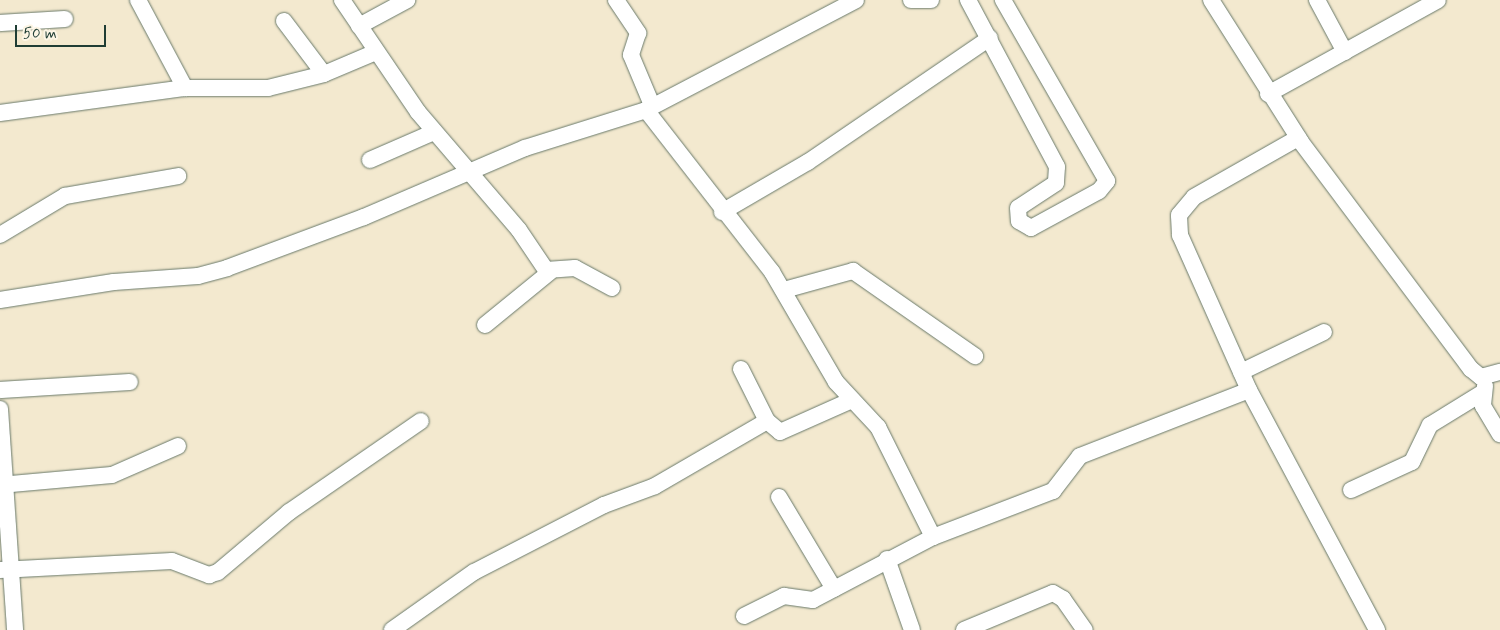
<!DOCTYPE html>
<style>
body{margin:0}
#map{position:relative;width:1500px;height:630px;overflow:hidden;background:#f3e9cf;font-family:Mynerve,sans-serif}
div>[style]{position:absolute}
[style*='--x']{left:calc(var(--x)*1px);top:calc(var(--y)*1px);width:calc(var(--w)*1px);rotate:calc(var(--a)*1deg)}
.roads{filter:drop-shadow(0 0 1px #69796a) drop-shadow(0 0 1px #69796a)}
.minor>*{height:16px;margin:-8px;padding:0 8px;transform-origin:8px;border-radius:8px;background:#fff}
span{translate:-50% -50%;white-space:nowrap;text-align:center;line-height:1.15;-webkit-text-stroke:4.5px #fcf5e5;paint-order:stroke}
.scale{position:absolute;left:15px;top:25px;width:91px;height:22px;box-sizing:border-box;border:2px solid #1f3d34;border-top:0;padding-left:6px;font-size:15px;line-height:18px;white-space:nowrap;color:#1f3d34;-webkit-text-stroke:4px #fcf5e5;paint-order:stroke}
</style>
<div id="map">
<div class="roads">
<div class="minor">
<div style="--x:138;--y:0;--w:100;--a:61.9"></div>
<div style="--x:342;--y:0;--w:135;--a:55.8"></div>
<div style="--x:418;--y:112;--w:155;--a:49.4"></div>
<div style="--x:519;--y:230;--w:48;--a:56"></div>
<div style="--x:546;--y:270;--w:29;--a:-4"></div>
<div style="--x:575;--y:268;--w:42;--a:28.4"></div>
<div style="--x:616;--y:0;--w:40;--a:56"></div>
<div style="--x:638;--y:33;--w:23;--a:108"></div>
<div style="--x:631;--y:55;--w:54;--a:67.2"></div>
<div style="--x:911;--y:0;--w:20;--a:0"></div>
<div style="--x:968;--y:0;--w:189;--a:61.9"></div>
<div style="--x:1057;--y:167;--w:16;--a:94"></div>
<div style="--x:1056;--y:183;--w:45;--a:146.7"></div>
<div style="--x:1018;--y:208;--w:13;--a:86"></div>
<div style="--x:1019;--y:221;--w:14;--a:30"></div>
<div style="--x:1031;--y:228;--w:77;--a:-28.6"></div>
<div style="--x:1099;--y:191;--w:13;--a:-51"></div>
<div style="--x:1107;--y:181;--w:209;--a:-119.9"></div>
<div style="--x:1211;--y:0;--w:168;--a:57.6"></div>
<div style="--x:1301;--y:142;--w:284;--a:53.2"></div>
<div style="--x:1471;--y:369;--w:13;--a:39"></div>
<div style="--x:1481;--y:377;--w:20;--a:-15"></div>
<div style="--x:1317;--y:0;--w:59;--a:61.7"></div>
<div style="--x:284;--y:21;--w:66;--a:53"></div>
<div style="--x:0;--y:23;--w:65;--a:-3.5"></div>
<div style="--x:359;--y:26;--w:55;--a:-28.4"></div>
<div style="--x:1268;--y:94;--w:194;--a:-28.9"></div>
<div style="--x:646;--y:110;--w:237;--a:-27.6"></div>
<div style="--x:0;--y:113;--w:187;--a:-7.7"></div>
<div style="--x:185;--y:88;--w:83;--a:0"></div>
<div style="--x:268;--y:88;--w:58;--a:-14"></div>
<div style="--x:324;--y:74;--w:56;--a:-22.9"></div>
<div style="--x:370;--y:160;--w:70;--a:-23.6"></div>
<div style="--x:722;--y:212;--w:99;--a:-30.2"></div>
<div style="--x:808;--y:162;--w:220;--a:-34.3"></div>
<div style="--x:0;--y:235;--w:76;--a:-31"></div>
<div style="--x:65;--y:196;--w:115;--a:-10"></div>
<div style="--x:784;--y:290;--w:72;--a:-15.4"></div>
<div style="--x:853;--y:271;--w:149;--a:34.9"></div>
<div style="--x:0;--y:300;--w:115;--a:-9"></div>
<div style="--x:114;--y:282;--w:84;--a:-4.1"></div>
<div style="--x:198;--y:276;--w:30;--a:-15"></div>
<div style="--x:227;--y:268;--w:146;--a:-20.4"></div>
<div style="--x:364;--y:217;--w:175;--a:-23.2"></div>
<div style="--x:525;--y:148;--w:127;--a:-17.4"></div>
<div style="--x:646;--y:110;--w:205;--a:52.1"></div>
<div style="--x:772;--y:272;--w:127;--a:59.8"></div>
<div style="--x:836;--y:382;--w:62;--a:47"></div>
<div style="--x:878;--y:427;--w:123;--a:63.4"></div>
<div style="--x:933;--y:537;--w:129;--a:-21"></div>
<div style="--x:1053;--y:491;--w:44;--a:-52.4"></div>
<div style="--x:1080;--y:456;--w:181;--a:-21.3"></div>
<div style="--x:1249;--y:390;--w:272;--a:61.9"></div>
<div style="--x:485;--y:325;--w:84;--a:-39.2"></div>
<div style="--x:741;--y:369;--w:58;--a:63.4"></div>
<div style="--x:767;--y:421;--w:17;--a:40"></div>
<div style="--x:780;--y:432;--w:79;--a:-24"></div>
<div style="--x:1241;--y:372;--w:92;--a:-25.7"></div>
<div style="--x:1485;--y:386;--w:20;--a:96"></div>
<div style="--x:1483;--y:406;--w:33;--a:59"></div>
<div style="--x:0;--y:390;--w:130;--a:-3.5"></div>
<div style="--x:1249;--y:390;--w:170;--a:-114"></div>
<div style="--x:1180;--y:235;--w:20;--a:-93"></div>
<div style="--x:1179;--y:215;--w:23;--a:-50"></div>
<div style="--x:1194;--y:197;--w:120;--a:-29.6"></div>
<div style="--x:0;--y:409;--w:222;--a:86.1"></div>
<div style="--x:0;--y:485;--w:112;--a:-5.1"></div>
<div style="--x:112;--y:475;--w:72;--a:-23.7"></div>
<div style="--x:1351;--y:490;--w:67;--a:-24.7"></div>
<div style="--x:1412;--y:462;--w:41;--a:-64.1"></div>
<div style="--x:1430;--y:425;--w:61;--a:-31.6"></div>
<div style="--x:779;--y:497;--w:107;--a:59.1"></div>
<div style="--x:887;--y:559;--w:75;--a:70.6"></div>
<div style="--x:0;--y:570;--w:172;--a:-3"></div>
<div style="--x:172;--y:561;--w:40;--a:21"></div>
<div style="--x:209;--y:575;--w:9;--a:-18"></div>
<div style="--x:218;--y:572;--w:93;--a:-40.2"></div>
<div style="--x:289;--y:512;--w:160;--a:-34.6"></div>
<div style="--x:744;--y:616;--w:45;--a:-26.6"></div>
<div style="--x:784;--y:596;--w:29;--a:8"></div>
<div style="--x:813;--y:600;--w:136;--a:-27.7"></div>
<div style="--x:392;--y:630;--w:100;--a:-35.3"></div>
<div style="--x:474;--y:572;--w:146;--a:-27.3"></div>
<div style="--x:604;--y:505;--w:54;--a:-20.4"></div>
<div style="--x:655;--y:486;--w:129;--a:-30.1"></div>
<div style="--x:964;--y:630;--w:96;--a:-22.6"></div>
<div style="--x:1053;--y:593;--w:12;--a:31"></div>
<div style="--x:1063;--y:599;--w:38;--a:55"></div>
</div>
</div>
<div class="scale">50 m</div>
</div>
